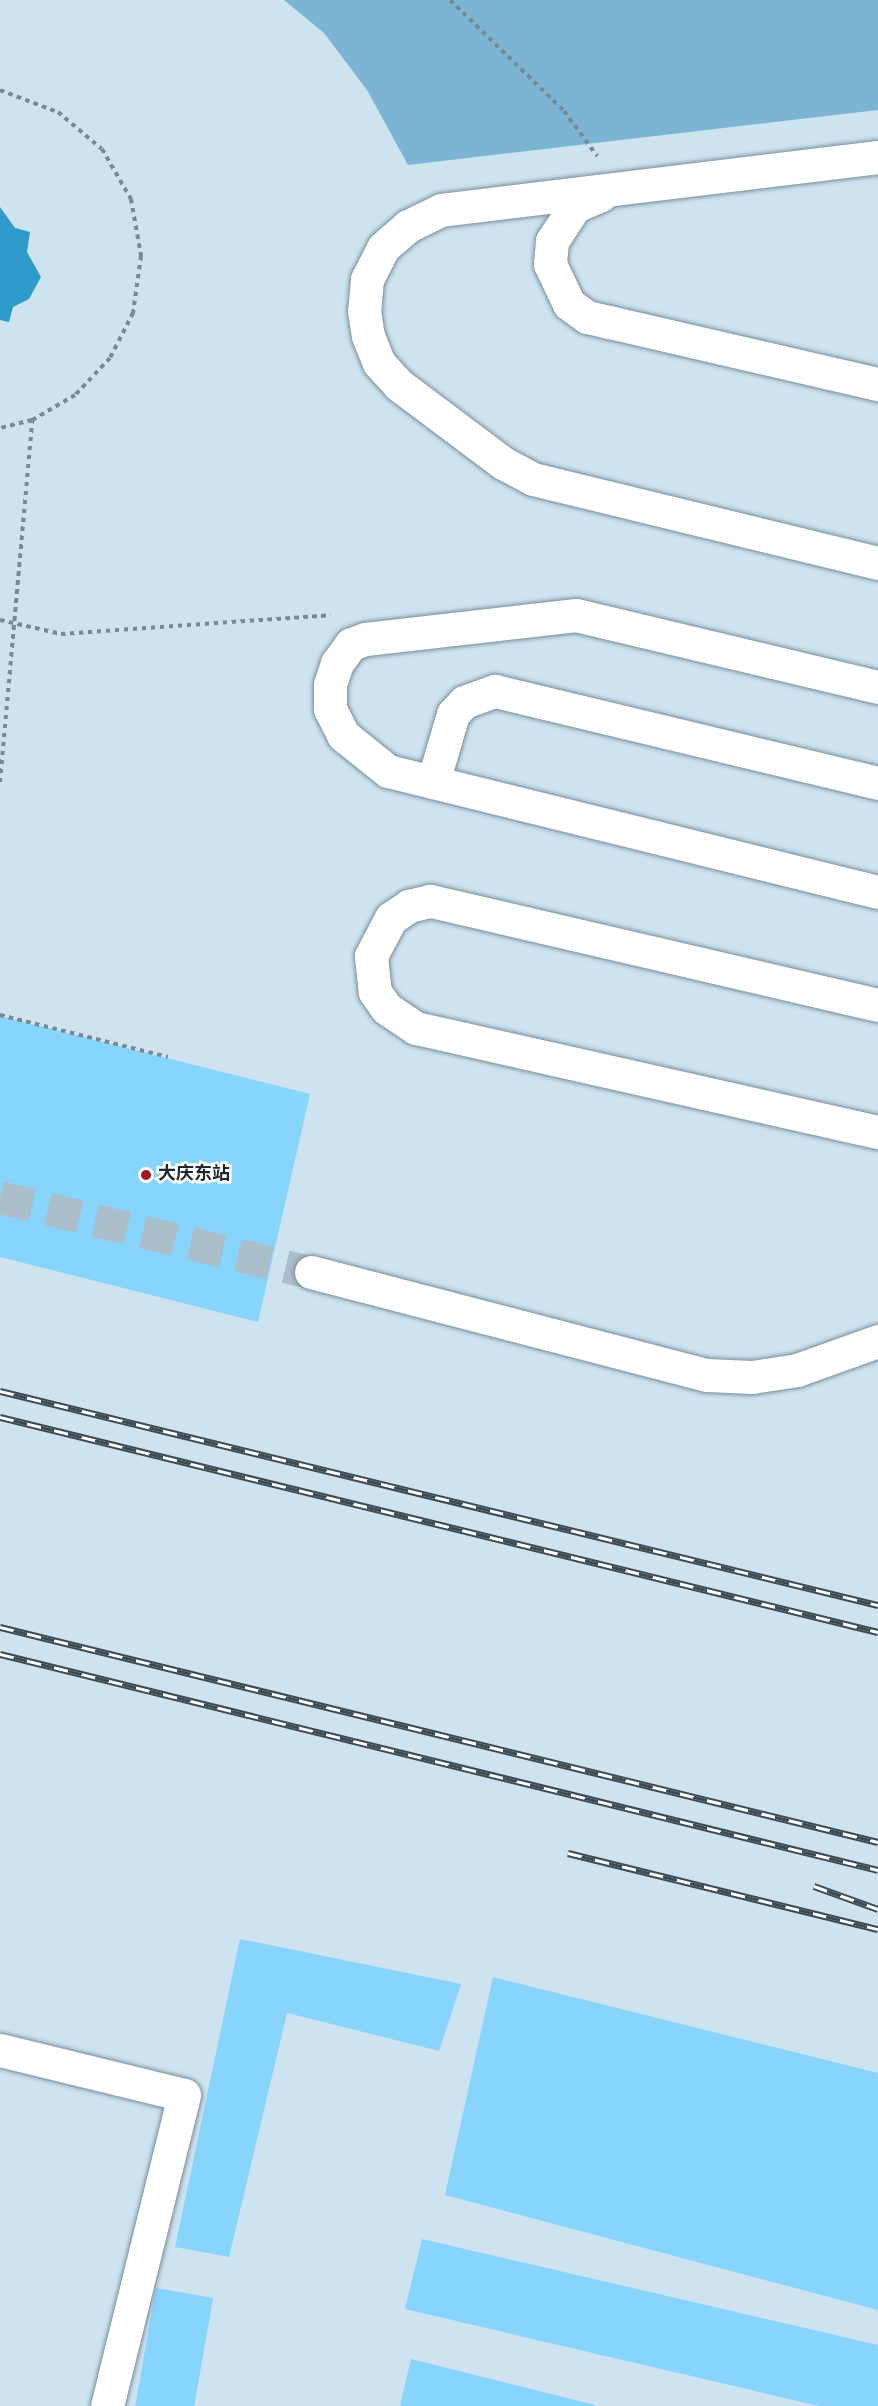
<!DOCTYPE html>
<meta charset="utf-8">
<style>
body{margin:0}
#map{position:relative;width:878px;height:2406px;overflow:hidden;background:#cde3f0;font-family:Overpass,"Noto Sans SC",sans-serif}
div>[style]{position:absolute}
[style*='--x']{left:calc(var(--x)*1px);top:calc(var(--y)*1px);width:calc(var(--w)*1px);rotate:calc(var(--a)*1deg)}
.green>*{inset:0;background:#7cb5d4}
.water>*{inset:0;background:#2f9bcb}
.building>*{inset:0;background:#87d4fc;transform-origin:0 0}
.minor-tunnel>*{height:33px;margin-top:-16.5px;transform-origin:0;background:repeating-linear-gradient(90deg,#aabec9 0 33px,transparent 0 49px)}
.path>*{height:4px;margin-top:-2px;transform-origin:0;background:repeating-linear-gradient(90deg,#798991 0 4.5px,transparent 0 9px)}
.roads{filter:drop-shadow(0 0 2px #788d99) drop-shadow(0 0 2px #788d99)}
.minor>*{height:33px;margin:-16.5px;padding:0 16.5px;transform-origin:16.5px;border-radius:16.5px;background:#fff}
.rail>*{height:7px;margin-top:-3.5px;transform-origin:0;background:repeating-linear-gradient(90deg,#fff 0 14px,#3f4a50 0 28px);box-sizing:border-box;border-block:2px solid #3f4a50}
.dots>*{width:16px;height:16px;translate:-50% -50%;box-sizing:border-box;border:3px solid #fff;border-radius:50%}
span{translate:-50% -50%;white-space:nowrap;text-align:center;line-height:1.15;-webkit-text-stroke:5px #fff;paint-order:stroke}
.poi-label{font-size:18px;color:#1f282c;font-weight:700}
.left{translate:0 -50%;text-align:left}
</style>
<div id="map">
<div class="green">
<div style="clip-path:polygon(284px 0,878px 0,878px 110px,408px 165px,367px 90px,324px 33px)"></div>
</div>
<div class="water">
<div style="clip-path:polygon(0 207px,15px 228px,30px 232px,27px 252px,41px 277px,29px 299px,13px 307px,9px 322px,0 320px)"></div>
</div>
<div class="building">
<div style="clip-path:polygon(0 1016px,310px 1094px,258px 1322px,0 1257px)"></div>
<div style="clip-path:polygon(240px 1939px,461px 1984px,439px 2051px,287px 2013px,229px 2257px,175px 2247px)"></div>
<div style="clip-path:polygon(493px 1977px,878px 2073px,878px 2310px,445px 2195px)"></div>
<div style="clip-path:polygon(422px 2239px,878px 2345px,878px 2406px,819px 2406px,405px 2309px)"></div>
<div style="left:156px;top:2288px;width:58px;height:120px;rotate:10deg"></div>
<div style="clip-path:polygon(411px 2359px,595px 2405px,595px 2406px,400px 2406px)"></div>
</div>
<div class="minor-tunnel">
<div style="--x:0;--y:1197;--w:320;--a:13.6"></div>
</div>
<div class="path">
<div style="--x:450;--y:0;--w:159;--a:44.2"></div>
<div style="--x:564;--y:111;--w:56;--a:53.7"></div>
<div style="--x:0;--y:90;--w:62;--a:20.8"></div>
<div style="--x:58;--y:112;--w:57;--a:40.1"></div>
<div style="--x:102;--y:149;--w:58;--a:59.9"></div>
<div style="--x:131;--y:199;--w:58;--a:80"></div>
<div style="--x:141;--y:256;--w:58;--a:98"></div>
<div style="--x:133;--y:313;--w:51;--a:117.1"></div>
<div style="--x:110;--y:358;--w:51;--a:133.4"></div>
<div style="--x:75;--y:395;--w:50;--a:149.8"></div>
<div style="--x:32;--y:420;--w:33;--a:166"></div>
<div style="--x:0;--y:620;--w:63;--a:12.9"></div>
<div style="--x:61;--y:634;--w:270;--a:-4"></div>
<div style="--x:0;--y:782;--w:363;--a:-84.9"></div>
<div style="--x:0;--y:1015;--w:173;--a:14"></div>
</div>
<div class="roads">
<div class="minor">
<div style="--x:878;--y:157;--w:440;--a:173.1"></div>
<div style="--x:441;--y:210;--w:37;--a:154"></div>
<div style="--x:408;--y:226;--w:33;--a:139"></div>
<div style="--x:383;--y:248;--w:35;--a:117"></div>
<div style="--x:367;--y:279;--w:32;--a:95"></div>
<div style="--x:364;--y:311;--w:25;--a:81"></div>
<div style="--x:368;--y:336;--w:29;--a:68"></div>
<div style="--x:379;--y:363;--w:30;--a:48"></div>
<div style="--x:399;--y:385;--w:130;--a:36.9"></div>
<div style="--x:503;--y:463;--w:34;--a:28"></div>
<div style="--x:533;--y:479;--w:355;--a:13.7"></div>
<div style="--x:601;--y:195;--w:28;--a:157"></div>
<div style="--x:575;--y:206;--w:42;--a:123.3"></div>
<div style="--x:552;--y:241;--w:23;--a:95"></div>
<div style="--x:550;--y:264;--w:44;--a:64.6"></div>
<div style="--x:569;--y:304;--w:22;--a:36"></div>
<div style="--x:587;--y:317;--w:23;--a:13"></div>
<div style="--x:609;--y:322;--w:276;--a:13"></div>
<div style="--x:878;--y:687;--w:310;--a:-166.6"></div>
<div style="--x:576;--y:615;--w:212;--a:173.5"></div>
<div style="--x:365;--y:639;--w:15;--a:160"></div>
<div style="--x:351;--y:644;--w:24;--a:126"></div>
<div style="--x:337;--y:663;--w:23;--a:108"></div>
<div style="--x:330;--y:685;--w:24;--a:90"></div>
<div style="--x:330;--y:709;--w:29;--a:63"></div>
<div style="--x:343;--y:735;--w:58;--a:38.7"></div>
<div style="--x:388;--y:771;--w:505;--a:13.87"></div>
<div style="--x:433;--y:782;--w:71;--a:-73.6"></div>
<div style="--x:453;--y:714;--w:16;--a:-47"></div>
<div style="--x:464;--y:702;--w:33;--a:-20"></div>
<div style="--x:495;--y:691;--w:394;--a:13.5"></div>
<div style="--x:878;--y:1005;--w:460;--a:-166.9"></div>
<div style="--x:430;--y:901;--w:22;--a:167"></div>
<div style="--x:409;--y:906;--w:22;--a:146"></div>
<div style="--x:391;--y:918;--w:43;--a:117.8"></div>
<div style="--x:371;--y:956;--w:36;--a:84"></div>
<div style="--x:375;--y:992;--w:19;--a:55"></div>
<div style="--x:386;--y:1008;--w:36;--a:34"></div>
<div style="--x:416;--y:1028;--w:474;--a:12.7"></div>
<div style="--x:311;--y:1272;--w:409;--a:14.6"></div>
<div style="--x:707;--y:1375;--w:45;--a:2.5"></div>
<div style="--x:752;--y:1377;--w:46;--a:-8.8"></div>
<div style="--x:797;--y:1370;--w:86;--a:-19.7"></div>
<div style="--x:0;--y:2050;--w:189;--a:13.7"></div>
<div style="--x:184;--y:2095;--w:320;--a:103.9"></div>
</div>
</div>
<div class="rail">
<div style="--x:0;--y:1391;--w:904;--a:13.7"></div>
<div style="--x:0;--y:1417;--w:904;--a:13.76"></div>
<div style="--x:0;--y:1627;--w:904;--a:13.76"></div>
<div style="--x:0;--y:1654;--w:904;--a:13.82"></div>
<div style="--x:568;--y:1853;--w:319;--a:13.8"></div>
<div style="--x:814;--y:1886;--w:68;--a:19.8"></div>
</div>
<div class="dots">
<div style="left:146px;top:1175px;background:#a81126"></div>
</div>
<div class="poi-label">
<span class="left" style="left:158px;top:1175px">大庆东站</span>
</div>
</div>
